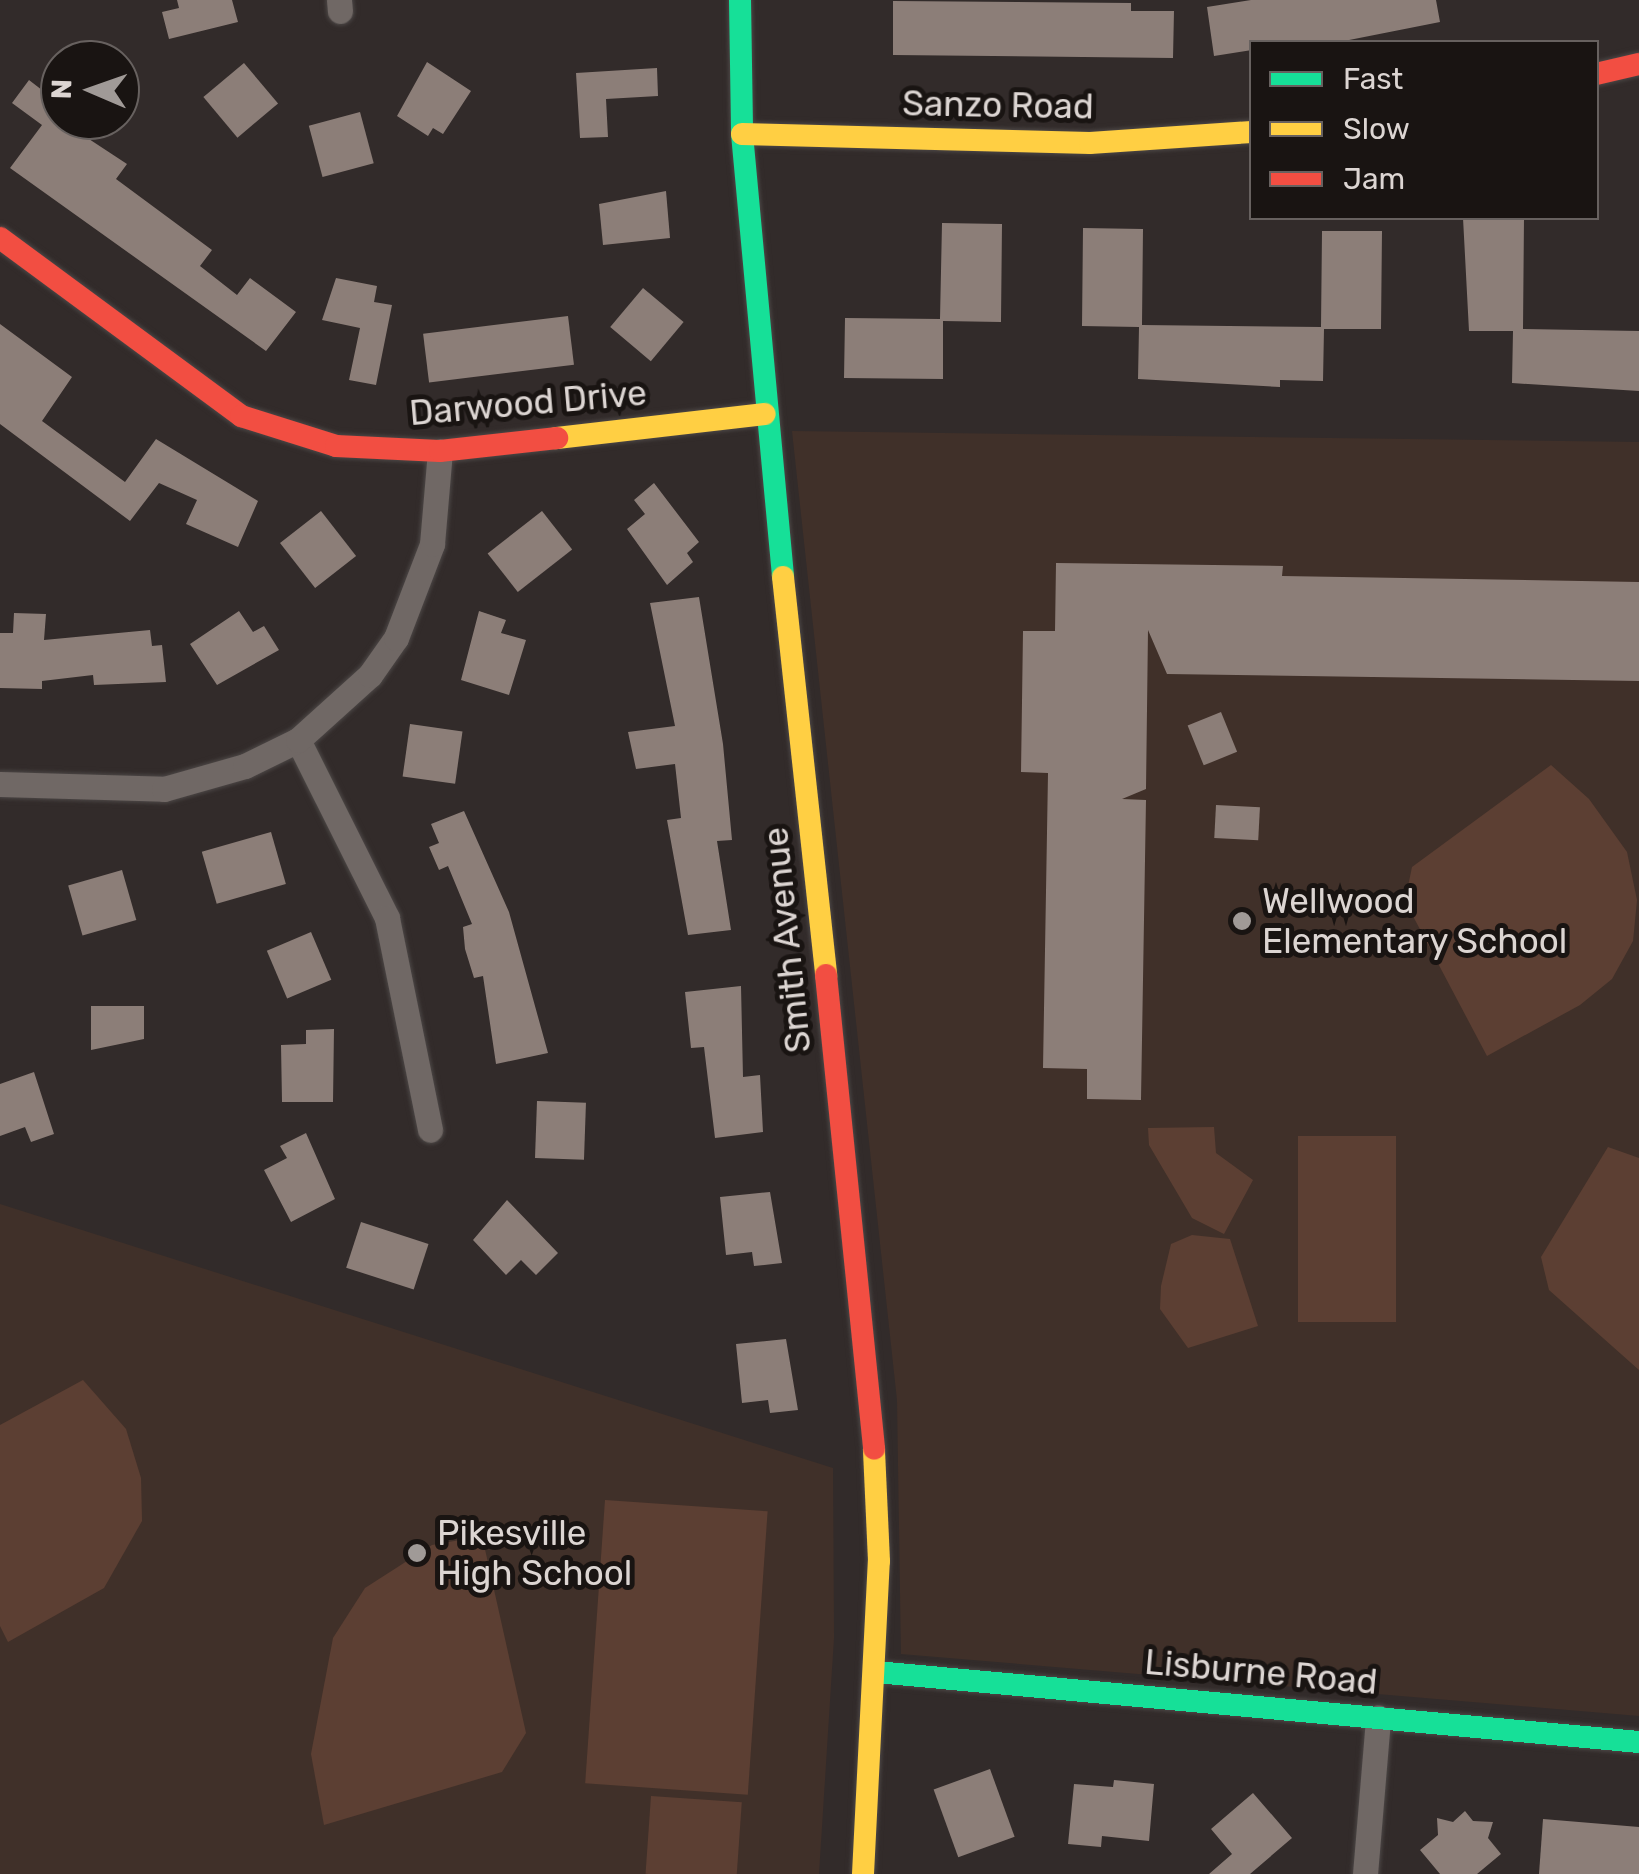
<!DOCTYPE html>
<style>
body{margin:0}
#map{position:relative;width:1639px;height:1874px;overflow:hidden;background:#322b2a;font-family:Rubik,sans-serif}
div>[style]{position:absolute}
[style*='--x']{left:calc(var(--x)*1px);top:calc(var(--y)*1px);width:calc(var(--w)*1px);rotate:calc(var(--a)*1deg)}
.built>*{inset:0;background:#403029}
.green>*{inset:0;background:#5c3f33;transform-origin:0 0}
.building>*{inset:0;background:#8c7e78;transform-origin:0 0}
.roads{filter:drop-shadow(0 0 2px #4c4746) drop-shadow(0 0 2px #4c4746)}
.street>*{height:25px;margin:-12.5px;padding:0 12.5px;transform-origin:12.5px;border-radius:12.5px;background:#706865}
.fast>*{height:22px;margin:-11px;padding:0 11px;transform-origin:11px;border-radius:11px;background:#16e098}
.slow>*{height:22px;margin:-11px;padding:0 11px;transform-origin:11px;border-radius:11px;background:#ffcf43}
.jam>*{height:22px;margin:-11px;padding:0 11px;transform-origin:11px;border-radius:11px;background:#f24e42}
.dots>*{width:28px;height:28px;translate:-50% -50%;box-sizing:border-box;border:5px solid #191412;border-radius:50%}
span{translate:-50% -50%;white-space:nowrap;text-align:center;line-height:1.15;-webkit-text-stroke:10px #191412;paint-order:stroke}
.street-label{font-size:35px;color:#dcd5d2}
.poi-label{font-size:35px;color:#dcd5d2}
.left{translate:0 -50%;text-align:left}
.legend{position:absolute;left:1249px;top:40px;width:350px;height:180px;box-sizing:border-box;background:#191412;border:2px solid #67615f;margin:0;padding:12px 18px;list-style:none;font-size:30px;color:#dcd5d2}
.legend li{display:flex;align-items:center;gap:20px;height:50px}
.legend b{width:50px;border:2px solid #67615f}
.north{position:absolute;left:40px;top:40px;width:100px;height:100px;box-sizing:border-box;background:#191412;border:2px solid #67615f;border-radius:50%;rotate:272deg;font-size:28px;font-weight:700;line-height:40px;text-align:center;color:#dcd5d2}
.north::after{content:'';display:block;margin:auto;width:35px;height:45px;background:#a09a97;clip-path:polygon(50% 0,100% 100%,50% 72%,0 100%)}
</style>
<div id="map">
<div class="built">
<div style="clip-path:polygon(792px 431px,1639px 442px,1639px 1716px,901px 1654px,897px 1400px)"></div>
<div style="clip-path:polygon(0 1204px,833px 1468px,834px 1638px,819px 1874px,0 1874px)"></div>
</div>
<div class="green">
<div style="clip-path:polygon(1551px 765px,1589px 799px,1627px 852px,1637px 900px,1633px 941px,1612px 979px,1580px 1005px,1487px 1056px,1405px 901px,1412px 867px)"></div>
<div style="clip-path:polygon(1214px 1127px,1216px 1153px,1253px 1180px,1224px 1234px,1192px 1218px,1149px 1145px,1148px 1128px)"></div>
<div style="left:1298px;top:1136px;width:98px;height:186px"></div>
<div style="clip-path:polygon(1608px 1147px,1639px 1158px,1639px 1370px,1549px 1290px,1541px 1257px)"></div>
<div style="clip-path:polygon(1192px 1235px,1230px 1239px,1258px 1326px,1188px 1348px,1160px 1309px,1161px 1286px,1171px 1244px)"></div>
<div style="clip-path:polygon(83px 1380px,126px 1429px,141px 1478px,142px 1521px,104px 1588px,8px 1642px,0 1626px,0 1425px)"></div>
<div style="left:605px;top:1500px;width:163px;height:284px;rotate:4deg"></div>
<div style="clip-path:polygon(482px 1536px,526px 1733px,502px 1772px,324px 1825px,311px 1754px,333px 1638px,365px 1588px,432px 1545px)"></div>
<div style="left:651px;top:1796px;width:91px;height:78px;rotate:4deg"></div>
</div>
<div class="building">
<div style="clip-path:polygon(177px 0,232px 0,238px 22px,169px 39px,162px 12px,179px 8px)"></div>
<div style="clip-path:polygon(1251px 0,1436px 0,1440px 22px,1339px 42px,1252px 42px,1252px 50px,1214px 56px,1207px 7px)"></div>
<div style="clip-path:polygon(893px 1px,1131px 3px,1131px 11px,1174px 11px,1173px 58px,893px 55px)"></div>
<div style="clip-path:polygon(427px 62px,471px 91px,443px 134px,433px 128px,428px 136px,397px 116px)"></div>
<div style="left:244px;top:63px;width:53px;height:53px;rotate:50deg"></div>
<div style="clip-path:polygon(657px 68px,658px 96px,606px 99px,608px 137px,580px 138px,576px 73px)"></div>
<div style="clip-path:polygon(29px 80px,60px 104px,60px 120px,127px 164px,116px 179px,212px 250px,200px 266px,237px 295px,250px 278px,296px 312px,266px 351px,10px 168px,42px 125px,12px 103px)"></div>
<div style="left:360px;top:112px;width:53px;height:53px;rotate:75deg"></div>
<div style="clip-path:polygon(666px 191px,670px 238px,603px 245px,599px 204px)"></div>
<div style="clip-path:polygon(1463px 218px,1524px 218px,1523px 329px,1639px 331px,1639px 391px,1512px 383px,1513px 331px,1469px 331px)"></div>
<div style="clip-path:polygon(942px 223px,1002px 224px,1001px 322px,943px 321px,943px 379px,844px 378px,845px 318px,940px 319px)"></div>
<div style="clip-path:polygon(1083px 228px,1143px 229px,1142px 325px,1321px 327px,1322px 231px,1382px 231px,1381px 329px,1324px 329px,1323px 381px,1280px 380px,1280px 387px,1138px 379px,1139px 327px,1082px 326px)"></div>
<div style="clip-path:polygon(336px 278px,377px 286px,374px 302px,392px 305px,376px 385px,349px 380px,360px 328px,322px 320px)"></div>
<div style="left:643px;top:288px;width:53px;height:51px;rotate:40deg"></div>
<div style="left:568px;top:316px;width:49px;height:146px;rotate:83deg"></div>
<div style="clip-path:polygon(0 324px,72px 377px,42px 421px,125px 482px,156px 439px,258px 501px,238px 547px,186px 524px,197px 500px,159px 483px,130px 521px,0 424px)"></div>
<div style="clip-path:polygon(654px 483px,699px 542px,687px 553px,693px 562px,667px 585px,627px 529px,645px 514px,634px 500px)"></div>
<div style="left:321px;top:511px;width:57px;height:52px;rotate:52deg"></div>
<div style="left:542px;top:511px;width:49px;height:69px;rotate:52deg"></div>
<div style="clip-path:polygon(1056px 563px,1283px 566px,1282px 576px,1639px 582px,1639px 681px,1167px 674px,1148px 630px,1146px 789px,1122px 799px,1146px 800px,1141px 1100px,1087px 1099px,1087px 1069px,1043px 1068px,1048px 773px,1021px 772px,1023px 631px,1055px 631px)"></div>
<div style="clip-path:polygon(699px 597px,723px 744px,732px 840px,717px 841px,731px 930px,688px 935px,667px 820px,681px 818px,675px 764px,636px 769px,628px 732px,675px 726px,650px 603px)"></div>
<div style="clip-path:polygon(239px 611px,253px 632px,264px 626px,279px 650px,217px 685px,190px 644px)"></div>
<div style="clip-path:polygon(479px 611px,506px 620px,501px 633px,526px 640px,509px 695px,461px 680px)"></div>
<div style="clip-path:polygon(14px 613px,46px 614px,44px 640px,150px 630px,152px 646px,162px 645px,166px 682px,94px 685px,93px 675px,42px 681px,42px 689px,0 688px,0 633px,13px 633px)"></div>
<div style="left:1221px;top:712px;width:43px;height:36px;rotate:68deg"></div>
<div style="left:410px;top:724px;width:53px;height:53px;rotate:8deg"></div>
<div style="left:1216px;top:805px;width:44px;height:33px;rotate:3deg"></div>
<div style="clip-path:polygon(464px 811px,509px 912px,548px 1053px,496px 1064px,483px 976px,474px 978px,465px 949px,463px 927px,472px 924px,448px 866px,439px 870px,429px 847px,439px 843px,431px 824px)"></div>
<div style="left:271px;top:832px;width:54px;height:72px;rotate:74deg"></div>
<div style="left:122px;top:870px;width:52px;height:56px;rotate:74deg"></div>
<div style="left:311px;top:932px;width:52px;height:48px;rotate:67deg"></div>
<div style="clip-path:polygon(741px 986px,743px 1077px,760px 1075px,763px 1132px,715px 1138px,704px 1047px,691px 1048px,685px 992px)"></div>
<div style="clip-path:polygon(91px 1006px,144px 1006px,144px 1039px,91px 1050px)"></div>
<div style="clip-path:polygon(334px 1029px,333px 1102px,282px 1102px,281px 1045px,306px 1044px,306px 1030px)"></div>
<div style="clip-path:polygon(34px 1072px,54px 1134px,31px 1142px,25px 1127px,0 1136px,0 1084px)"></div>
<div style="left:537px;top:1101px;width:49px;height:57px;rotate:2deg"></div>
<div style="clip-path:polygon(306px 1133px,335px 1199px,291px 1222px,264px 1170px,287px 1158px,280px 1146px)"></div>
<div style="clip-path:polygon(770px 1192px,782px 1263px,754px 1266px,752px 1252px,726px 1255px,720px 1197px)"></div>
<div style="clip-path:polygon(507px 1200px,558px 1253px,536px 1275px,521px 1260px,506px 1275px,473px 1240px)"></div>
<div style="left:361px;top:1222px;width:71px;height:48px;rotate:18deg"></div>
<div style="clip-path:polygon(786px 1339px,798px 1410px,770px 1413px,768px 1400px,742px 1403px,736px 1344px)"></div>
<div style="left:990px;top:1769px;width:72px;height:60px;rotate:70deg"></div>
<div style="clip-path:polygon(1114px 1780px,1154px 1784px,1149px 1841px,1102px 1836px,1101px 1847px,1068px 1844px,1074px 1784px,1113px 1787px)"></div>
<div style="clip-path:polygon(1253px 1793px,1292px 1838px,1250px 1874px,1209px 1874px,1232px 1854px,1211px 1829px)"></div>
<div style="clip-path:polygon(1465px 1811px,1473px 1821px,1493px 1822px,1488px 1838px,1501px 1854px,1477px 1874px,1440px 1874px,1420px 1850px,1438px 1835px,1437px 1818px,1453px 1822px)"></div>
<div style="clip-path:polygon(1543px 1819px,1639px 1827px,1639px 1874px,1539px 1874px)"></div>
</div>
<div class="roads">
<div class="street">
<div style="--x:339;--y:0;--w:11;--a:85"></div>
<div style="--x:298;--y:740;--w:199;--a:63.4"></div>
<div style="--x:387;--y:918;--w:216;--a:78.5"></div>
<div style="--x:0;--y:784;--w:164;--a:1.7"></div>
<div style="--x:164;--y:789;--w:84;--a:-15.9"></div>
<div style="--x:245;--y:766;--w:59;--a:-26.1"></div>
<div style="--x:298;--y:740;--w:97;--a:-42.1"></div>
<div style="--x:370;--y:675;--w:45;--a:-54.9"></div>
<div style="--x:396;--y:638;--w:101;--a:-69"></div>
<div style="--x:432;--y:544;--w:93;--a:-85.1"></div>
<div style="--x:1365;--y:1874;--w:157;--a:-85.2"></div>
</div>
<div class="fast">
<div style="--x:740;--y:0;--w:134;--a:89.1"></div>
<div style="--x:742;--y:134;--w:445;--a:84.7"></div>
<div style="--x:876;--y:1672;--w:766;--a:5.24"></div>
</div>
<div class="slow">
<div style="--x:742;--y:134;--w:348;--a:1.5"></div>
<div style="--x:1090;--y:143;--w:162;--a:-3.9"></div>
<div style="--x:557;--y:438;--w:209;--a:-6.6"></div>
<div style="--x:783;--y:577;--w:400;--a:83.8"></div>
<div style="--x:863;--y:1874;--w:313;--a:-87.1"></div>
<div style="--x:879;--y:1561;--w:112;--a:-92.6"></div>
</div>
<div class="jam">
<div style="--x:1596;--y:74;--w:44;--a:-13.1"></div>
<div style="--x:0;--y:238;--w:300;--a:36.4"></div>
<div style="--x:241;--y:416;--w:100;--a:17.5"></div>
<div style="--x:336;--y:446;--w:104;--a:2.8"></div>
<div style="--x:440;--y:451;--w:118;--a:-6.3"></div>
<div style="--x:826;--y:975;--w:476;--a:84.2"></div>
</div>
</div>
<div class="dots">
<div style="left:1242px;top:921px;background:#a09a97"></div>
<div style="left:417px;top:1553px;background:#a09a97"></div>
</div>
<div class="street-label">
<span style="left:998px;top:105px;rotate:1deg">Sanzo Road</span>
<span style="left:528px;top:403px;rotate:-5deg">Darwood Drive</span>
<span style="left:787px;top:940px;rotate:-96deg">Smith Avenue</span>
<span style="left:1261px;top:1672px;rotate:5deg">Lisburne Road</span>
</div>
<div class="poi-label">
<span class="left" style="left:1262px;top:921px">Wellwood<br>Elementary School</span>
<span class="left" style="left:437px;top:1553px">Pikesville<br>High School</span>
</div>
<ul class="legend">
<li><b style="height:12px;background:#16e098"></b>Fast</li>
<li><b style="height:12px;background:#ffcf43"></b>Slow</li>
<li><b style="height:12px;background:#f24e42"></b>Jam</li>
</ul>
<div class="north">N</div>
</div>
